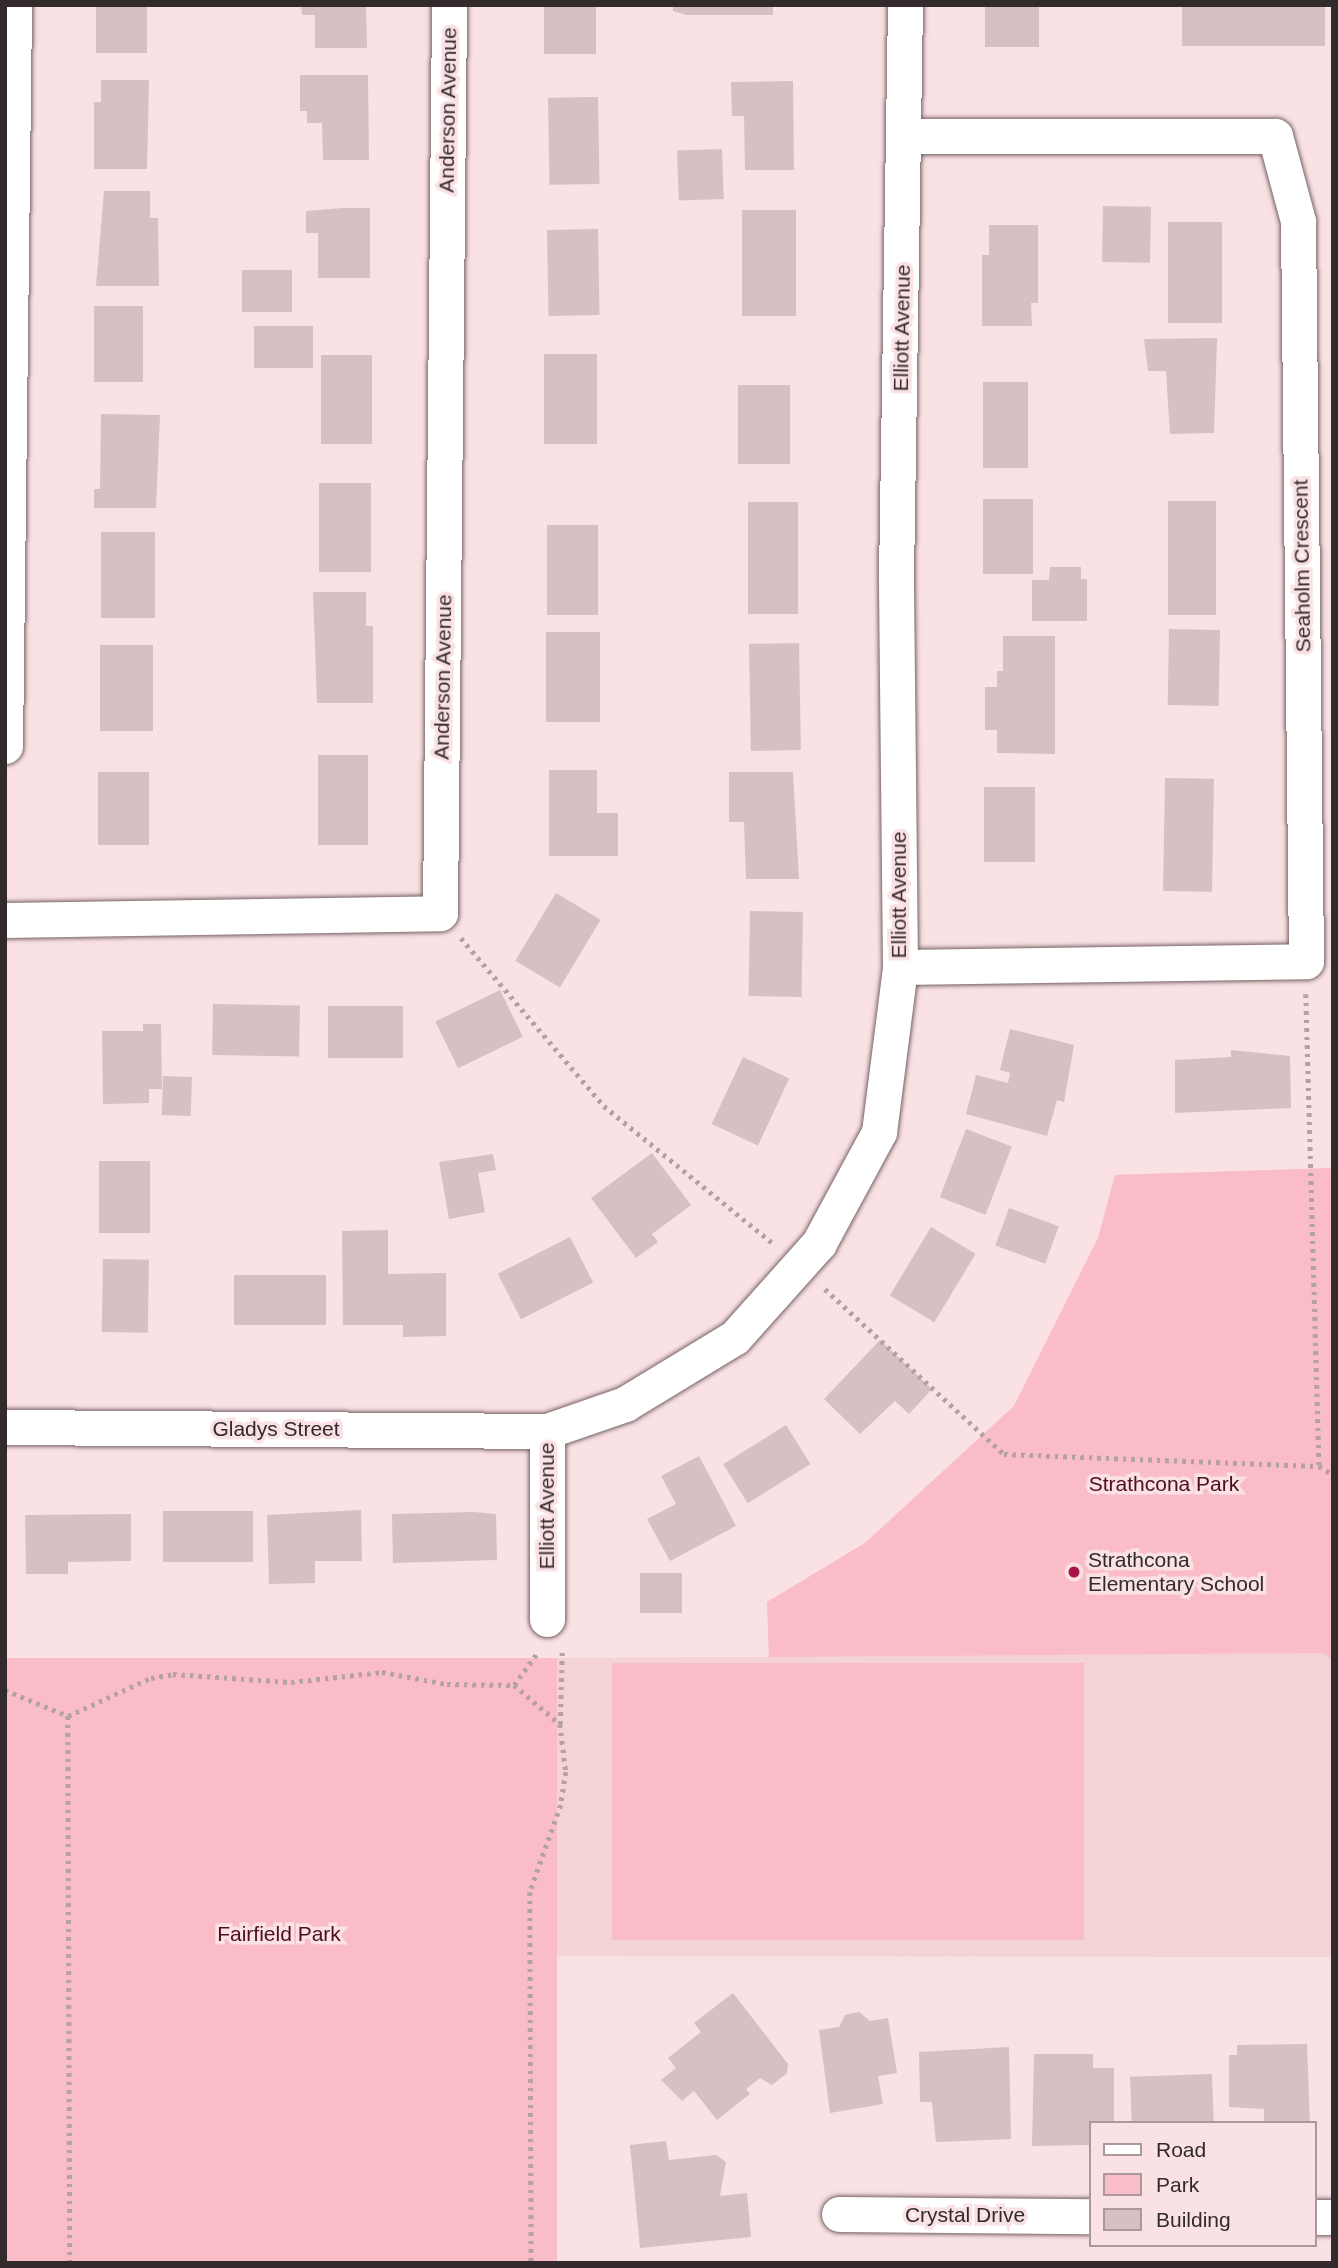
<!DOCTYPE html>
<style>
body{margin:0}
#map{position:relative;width:1338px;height:2268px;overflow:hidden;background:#f9e1e4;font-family:Arial,sans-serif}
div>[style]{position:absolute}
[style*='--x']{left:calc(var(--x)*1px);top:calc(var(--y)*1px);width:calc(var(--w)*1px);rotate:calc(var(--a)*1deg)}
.built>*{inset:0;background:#f3d3d6}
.green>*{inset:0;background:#fabdc7;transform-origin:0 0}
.building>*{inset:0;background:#d7bfc2;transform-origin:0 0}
.path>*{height:4.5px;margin-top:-2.25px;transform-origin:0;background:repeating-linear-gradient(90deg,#b4a1a4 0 3.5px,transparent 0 8.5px)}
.roads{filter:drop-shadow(0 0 2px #766264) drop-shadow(0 0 2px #766264)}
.minor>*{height:35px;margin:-17.5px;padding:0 17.5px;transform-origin:17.5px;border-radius:17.5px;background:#fff}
.dots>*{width:19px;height:19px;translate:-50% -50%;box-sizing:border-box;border:4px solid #f9e1e4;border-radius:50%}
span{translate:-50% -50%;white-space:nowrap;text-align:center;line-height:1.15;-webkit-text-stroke:7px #f9e1e4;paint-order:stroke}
.street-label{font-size:21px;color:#332a2b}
.park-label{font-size:21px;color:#4e0d20}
.poi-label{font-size:21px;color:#332a2b}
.left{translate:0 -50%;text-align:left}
.frame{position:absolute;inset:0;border:7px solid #332a2b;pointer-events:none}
.legend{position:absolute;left:1089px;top:2121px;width:228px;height:126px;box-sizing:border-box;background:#f9e1e4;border:2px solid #aa989a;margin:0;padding:9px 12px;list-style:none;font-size:21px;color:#332a2b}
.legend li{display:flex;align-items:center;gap:14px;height:35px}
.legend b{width:35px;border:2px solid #aa989a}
</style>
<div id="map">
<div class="built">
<div style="clip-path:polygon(1333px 1168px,1333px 1957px,552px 1956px,557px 1658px,769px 1657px,767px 1602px,865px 1543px,1014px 1406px,1098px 1238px,1115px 1175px)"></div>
</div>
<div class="green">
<div style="clip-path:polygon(1333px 1168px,1333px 1661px,1323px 1653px,769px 1657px,767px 1602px,865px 1543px,1014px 1406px,1098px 1238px,1115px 1175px)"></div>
<div style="left:557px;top:1658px;width:605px;height:552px;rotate:90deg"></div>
<div style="left:612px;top:1663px;width:472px;height:277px"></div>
</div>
<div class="building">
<div style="left:96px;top:5px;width:51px;height:48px"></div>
<div style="clip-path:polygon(301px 5px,366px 5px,367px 48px,315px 48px,315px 15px,302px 15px)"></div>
<div style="left:544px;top:5px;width:52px;height:49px"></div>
<div style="clip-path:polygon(673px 5px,773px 5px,773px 15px,686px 15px,673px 11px)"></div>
<div style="left:985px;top:5px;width:54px;height:42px"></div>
<div style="left:1182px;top:5px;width:143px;height:41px"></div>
<div style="clip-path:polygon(300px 75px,368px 75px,369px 160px,323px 160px,322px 123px,307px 123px,307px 111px,300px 111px)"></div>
<div style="clip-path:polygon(101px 80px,149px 80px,147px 169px,94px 169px,94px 102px,101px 102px)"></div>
<div style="clip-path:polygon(793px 81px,794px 170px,745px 170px,744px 116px,732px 116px,731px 82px)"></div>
<div style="left:598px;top:97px;width:87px;height:50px;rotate:89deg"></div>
<div style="left:722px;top:149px;width:50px;height:45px;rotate:88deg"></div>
<div style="clip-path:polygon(104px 191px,150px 191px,150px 218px,158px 218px,159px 286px,96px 286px)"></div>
<div style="left:1103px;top:206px;width:48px;height:56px;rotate:1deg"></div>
<div style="clip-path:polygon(343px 208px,370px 208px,370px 278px,318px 278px,318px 233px,306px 233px,306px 211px)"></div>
<div style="left:796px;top:210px;width:106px;height:54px;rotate:90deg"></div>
<div style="left:1168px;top:222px;width:54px;height:101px"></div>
<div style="clip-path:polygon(989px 225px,1038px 225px,1038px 303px,1031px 303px,1032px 326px,982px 326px,982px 255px,989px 255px)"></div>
<div style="left:598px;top:229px;width:86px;height:51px;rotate:89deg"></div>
<div style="left:242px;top:270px;width:50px;height:42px"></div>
<div style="left:94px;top:306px;width:49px;height:76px"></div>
<div style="left:313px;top:326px;width:42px;height:59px;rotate:90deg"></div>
<div style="clip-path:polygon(1217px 338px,1214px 433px,1170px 434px,1166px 371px,1148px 371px,1144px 339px)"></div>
<div style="left:544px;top:354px;width:53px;height:90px"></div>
<div style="left:321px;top:355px;width:51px;height:89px"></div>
<div style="left:983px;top:382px;width:45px;height:86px"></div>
<div style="left:738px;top:385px;width:52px;height:79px"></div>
<div style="clip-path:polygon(101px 414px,160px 415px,156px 508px,94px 508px,94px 489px,100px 489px)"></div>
<div style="left:319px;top:483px;width:52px;height:89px"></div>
<div style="left:1033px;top:499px;width:75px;height:50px;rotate:90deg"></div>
<div style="left:1168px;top:501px;width:48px;height:114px"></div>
<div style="left:748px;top:502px;width:50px;height:112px"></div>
<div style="left:547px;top:525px;width:51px;height:90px"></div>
<div style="left:101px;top:532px;width:54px;height:86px"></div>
<div style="clip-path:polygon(1050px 567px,1081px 567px,1081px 579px,1087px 579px,1087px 621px,1032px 621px,1032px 580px,1049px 580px)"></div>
<div style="clip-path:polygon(313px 592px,366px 592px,366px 626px,373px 626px,373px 703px,317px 703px)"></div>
<div style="left:1169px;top:629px;width:51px;height:76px;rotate:1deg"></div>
<div style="left:600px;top:632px;width:90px;height:54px;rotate:90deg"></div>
<div style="clip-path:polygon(1003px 636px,1055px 636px,1055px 754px,997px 753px,997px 730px,985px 730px,985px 687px,997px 687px,997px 671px,1003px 671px)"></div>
<div style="left:799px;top:643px;width:107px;height:50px;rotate:89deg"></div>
<div style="left:100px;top:645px;width:53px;height:86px"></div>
<div style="left:318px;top:755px;width:50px;height:90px"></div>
<div style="clip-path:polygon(549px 770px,597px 770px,597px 813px,618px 813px,618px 856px,549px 856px)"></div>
<div style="left:98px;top:772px;width:51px;height:73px"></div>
<div style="clip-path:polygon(729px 772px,793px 772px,799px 879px,746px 879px,744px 822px,729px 822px)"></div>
<div style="left:1165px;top:778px;width:49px;height:113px;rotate:1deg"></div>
<div style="left:1035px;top:787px;width:75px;height:51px;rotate:90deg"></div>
<div style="left:556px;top:893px;width:52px;height:79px;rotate:31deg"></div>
<div style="left:750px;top:911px;width:53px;height:85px;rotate:1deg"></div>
<div style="left:500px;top:990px;width:52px;height:72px;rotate:64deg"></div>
<div style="left:213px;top:1004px;width:87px;height:51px;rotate:1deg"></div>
<div style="left:328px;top:1006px;width:75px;height:52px"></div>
<div style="clip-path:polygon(143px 1024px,161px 1024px,162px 1089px,149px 1089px,149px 1103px,103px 1104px,102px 1031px,143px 1031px)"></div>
<div style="clip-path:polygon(1010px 1029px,1074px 1045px,1064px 1102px,1057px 1100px,1047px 1136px,966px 1114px,976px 1075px,1008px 1083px,1010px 1073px,1000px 1070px)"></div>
<div style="clip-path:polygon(1231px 1050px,1290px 1056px,1291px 1108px,1175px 1113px,1175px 1060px,1231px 1057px)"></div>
<div style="left:743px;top:1057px;width:51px;height:74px;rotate:25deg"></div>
<div style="left:163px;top:1076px;width:29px;height:39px;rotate:2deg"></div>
<div style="left:966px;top:1129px;width:49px;height:73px;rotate:21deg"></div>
<div style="clip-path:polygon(652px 1153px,691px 1205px,652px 1234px,658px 1242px,636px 1258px,591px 1198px)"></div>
<div style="clip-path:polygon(493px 1154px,496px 1170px,478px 1173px,485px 1212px,449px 1219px,439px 1162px)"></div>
<div style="left:99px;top:1161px;width:51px;height:72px"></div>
<div style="left:1009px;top:1208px;width:53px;height:40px;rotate:20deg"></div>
<div style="left:931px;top:1227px;width:52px;height:80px;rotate:31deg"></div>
<div style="clip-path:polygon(388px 1230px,388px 1274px,446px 1273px,446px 1336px,403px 1337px,403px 1325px,343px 1325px,342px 1231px)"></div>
<div style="left:570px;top:1237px;width:51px;height:81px;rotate:63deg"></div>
<div style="left:103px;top:1259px;width:46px;height:73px;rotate:1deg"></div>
<div style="left:234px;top:1275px;width:92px;height:50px"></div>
<div style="clip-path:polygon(880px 1340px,932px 1389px,909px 1414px,895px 1401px,860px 1434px,824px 1399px)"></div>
<div style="left:786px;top:1425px;width:46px;height:74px;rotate:58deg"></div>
<div style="clip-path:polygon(699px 1456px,736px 1526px,670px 1561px,647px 1519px,676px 1504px,661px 1476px)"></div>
<div style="clip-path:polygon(361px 1510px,362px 1561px,315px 1561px,315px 1583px,269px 1584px,267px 1515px)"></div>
<div style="left:163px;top:1511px;width:90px;height:51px"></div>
<div style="clip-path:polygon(474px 1512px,496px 1514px,497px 1560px,393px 1563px,392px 1514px)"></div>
<div style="clip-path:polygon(131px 1514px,131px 1561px,68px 1562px,68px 1574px,26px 1574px,25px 1515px)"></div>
<div style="left:682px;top:1573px;width:40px;height:42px;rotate:90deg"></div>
<div style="clip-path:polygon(733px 1993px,788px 2064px,787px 2073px,772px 2085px,760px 2078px,746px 2089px,750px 2094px,717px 2120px,694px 2091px,682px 2101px,661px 2080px,676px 2068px,668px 2058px,701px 2032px,694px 2023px)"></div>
<div style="clip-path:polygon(859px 2012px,870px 2021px,888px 2018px,897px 2073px,878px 2076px,883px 2104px,830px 2113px,819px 2030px,839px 2027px,845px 2015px)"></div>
<div style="clip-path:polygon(1307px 2044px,1310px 2123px,1264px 2123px,1264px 2109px,1229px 2107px,1229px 2055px,1237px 2055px,1237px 2045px)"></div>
<div style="clip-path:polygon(1009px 2047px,1011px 2139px,936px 2142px,932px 2102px,920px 2102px,919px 2052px)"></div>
<div style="clip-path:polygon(1034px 2054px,1093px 2054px,1093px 2068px,1114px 2068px,1114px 2122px,1090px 2122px,1090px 2145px,1032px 2146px)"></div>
<div style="left:1212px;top:2074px;width:49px;height:82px;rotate:88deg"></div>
<div style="clip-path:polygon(666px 2141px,669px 2160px,716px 2155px,726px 2162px,720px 2196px,747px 2193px,751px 2237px,640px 2248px,630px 2145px)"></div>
</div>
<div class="path">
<div style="--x:461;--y:938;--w:221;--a:49.6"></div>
<div style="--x:604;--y:1106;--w:219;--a:39.1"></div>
<div style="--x:1306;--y:994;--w:472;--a:88.4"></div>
<div style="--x:825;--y:1289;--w:243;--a:42.7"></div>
<div style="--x:1004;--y:1454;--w:315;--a:2.2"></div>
<div style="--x:1319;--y:1466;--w:17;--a:33"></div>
<div style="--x:514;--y:1685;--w:41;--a:-54"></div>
<div style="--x:5;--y:1690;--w:68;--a:22.4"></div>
<div style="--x:68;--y:1716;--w:91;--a:-24.6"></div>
<div style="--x:151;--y:1678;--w:22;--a:-10"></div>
<div style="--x:173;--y:1674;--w:118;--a:3.9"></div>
<div style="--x:291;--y:1682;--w:92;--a:-6.3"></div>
<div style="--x:382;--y:1672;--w:66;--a:10.5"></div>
<div style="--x:447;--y:1684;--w:67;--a:0.9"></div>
<div style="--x:514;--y:1685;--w:60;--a:40.3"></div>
<div style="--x:560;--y:1724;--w:48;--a:82.9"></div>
<div style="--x:566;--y:1772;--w:33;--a:99"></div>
<div style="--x:561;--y:1805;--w:92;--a:109.6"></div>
<div style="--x:530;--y:1892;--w:371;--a:89.8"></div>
<div style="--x:68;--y:1716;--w:547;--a:89.79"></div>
<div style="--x:560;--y:1724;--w:73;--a:-88.4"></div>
</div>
<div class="roads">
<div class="minor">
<div style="--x:5;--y:746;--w:741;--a:-89.3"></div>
<div style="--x:5;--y:920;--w:435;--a:-0.9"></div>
<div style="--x:440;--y:913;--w:908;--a:-89.43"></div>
<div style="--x:900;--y:967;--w:406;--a:-0.8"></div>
<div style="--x:1306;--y:961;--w:740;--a:-90.62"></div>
<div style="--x:1298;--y:221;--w:88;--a:-105.1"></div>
<div style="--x:1275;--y:136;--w:369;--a:180"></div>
<div style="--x:5;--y:1427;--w:542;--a:0.42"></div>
<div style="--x:547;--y:1619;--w:188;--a:-90"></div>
<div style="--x:547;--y:1431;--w:83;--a:-19.1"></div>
<div style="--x:625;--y:1404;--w:129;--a:-31.3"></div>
<div style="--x:735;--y:1337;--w:126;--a:-48.2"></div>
<div style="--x:819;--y:1243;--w:126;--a:-61.6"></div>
<div style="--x:879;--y:1132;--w:166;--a:-82.7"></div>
<div style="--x:900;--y:967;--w:390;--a:-90.6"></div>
<div style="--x:896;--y:577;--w:572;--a:-89.1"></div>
<div style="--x:839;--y:2214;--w:252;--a:0.5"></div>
<div style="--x:1315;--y:2217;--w:18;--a:0"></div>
</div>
</div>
<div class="dots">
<div style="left:1074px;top:1572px;background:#a81348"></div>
</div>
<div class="street-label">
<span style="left:448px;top:110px;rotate:-89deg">Anderson Avenue</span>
<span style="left:902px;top:328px;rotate:-89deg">Elliott Avenue</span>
<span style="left:1302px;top:566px;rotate:-91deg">Seaholm Crescent</span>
<span style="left:443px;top:677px;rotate:-89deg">Anderson Avenue</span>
<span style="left:899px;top:895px;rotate:-90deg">Elliott Avenue</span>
<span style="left:276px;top:1429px">Gladys Street</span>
<span style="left:547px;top:1506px;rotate:-90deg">Elliott Avenue</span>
<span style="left:965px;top:2215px">Crystal Drive</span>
</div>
<div class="park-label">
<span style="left:1164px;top:1484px">Strathcona Park</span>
<span style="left:279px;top:1934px">Fairfield Park</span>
</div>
<div class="poi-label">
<span class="left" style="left:1088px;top:1572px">Strathcona<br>Elementary School</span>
</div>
<div class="frame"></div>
<ul class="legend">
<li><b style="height:9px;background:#fff"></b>Road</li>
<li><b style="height:19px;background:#fabdc7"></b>Park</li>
<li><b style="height:19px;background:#d7bfc2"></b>Building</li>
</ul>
</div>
